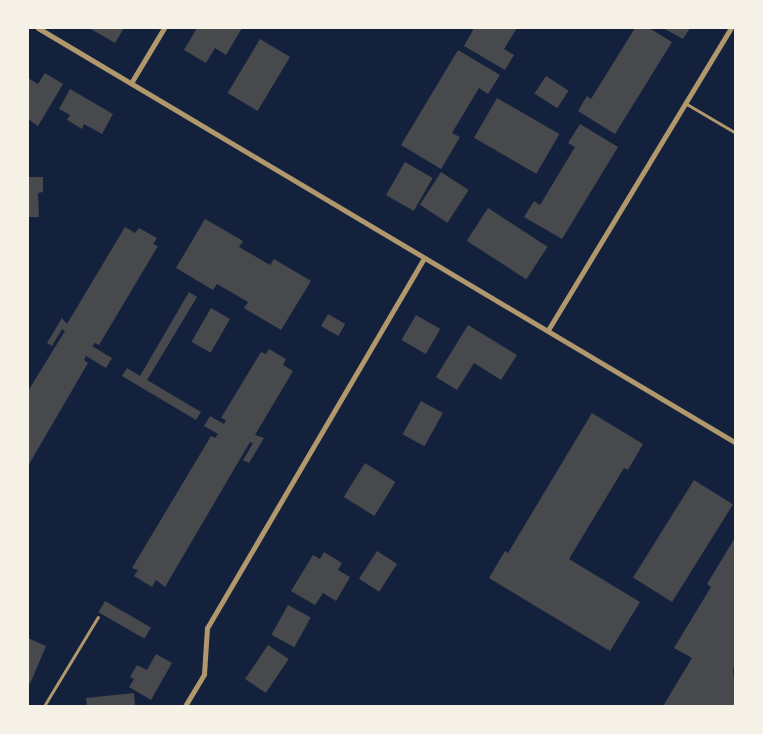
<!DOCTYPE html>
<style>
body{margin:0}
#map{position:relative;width:763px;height:734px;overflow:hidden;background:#14213d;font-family:"Libre Baskerville",serif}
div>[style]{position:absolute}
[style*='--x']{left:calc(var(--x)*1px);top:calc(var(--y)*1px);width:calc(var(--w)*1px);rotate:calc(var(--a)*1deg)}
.building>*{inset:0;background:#48494c;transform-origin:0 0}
.service>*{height:3px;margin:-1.5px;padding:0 1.5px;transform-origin:1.5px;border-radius:1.5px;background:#b1986c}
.minor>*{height:5px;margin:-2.5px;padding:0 2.5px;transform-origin:2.5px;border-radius:2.5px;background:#b1986c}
span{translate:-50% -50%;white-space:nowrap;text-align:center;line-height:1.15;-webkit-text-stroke:5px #f6f1e7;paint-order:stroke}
.frame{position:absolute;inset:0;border:29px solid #f6f1e7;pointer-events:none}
</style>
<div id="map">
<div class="building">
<div style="clip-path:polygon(89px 28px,124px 28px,115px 43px)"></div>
<div style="clip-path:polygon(197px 28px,242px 28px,226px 55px,215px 48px,206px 63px,184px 50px)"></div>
<div style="clip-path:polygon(474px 28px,517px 28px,504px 49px,514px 55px,505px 70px,464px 46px)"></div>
<div style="clip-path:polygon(635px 28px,649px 28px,672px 42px,615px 134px,578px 111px,587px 96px,591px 99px)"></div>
<div style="clip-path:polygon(663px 28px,690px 28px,683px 39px)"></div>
<div style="left:260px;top:39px;width:35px;height:63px;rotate:31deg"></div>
<div style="clip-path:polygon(458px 50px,500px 75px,488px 94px,479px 88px,452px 133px,460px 137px,441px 169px,401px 145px)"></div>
<div style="clip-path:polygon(45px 73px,63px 84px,38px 126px,28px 119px,28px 78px,38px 84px)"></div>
<div style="left:546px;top:76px;width:27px;height:21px;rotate:33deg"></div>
<div style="clip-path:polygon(70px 89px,113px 114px,102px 134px,84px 124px,82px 129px,67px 120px,70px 115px,59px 109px)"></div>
<div style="left:497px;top:98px;width:72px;height:46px;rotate:30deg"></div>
<div style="clip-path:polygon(580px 124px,618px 147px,562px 239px,524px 217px,534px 201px,540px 205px,575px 147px,568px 143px)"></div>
<div style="left:405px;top:162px;width:32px;height:38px;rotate:30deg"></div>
<div style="left:441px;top:172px;width:33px;height:39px;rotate:33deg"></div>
<div style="clip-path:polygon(28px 177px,43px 177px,43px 192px,38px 193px,39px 217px,28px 217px)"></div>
<div style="left:488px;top:208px;width:71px;height:39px;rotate:33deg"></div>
<div style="clip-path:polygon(205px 219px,243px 241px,239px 247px,270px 265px,274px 259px,311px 281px,281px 330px,244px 308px,248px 302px,217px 284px,213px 290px,176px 268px)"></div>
<div style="clip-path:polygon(125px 227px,135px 233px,139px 228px,157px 238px,153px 244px,158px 246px,99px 345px,95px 343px,92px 346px,112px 358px,106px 368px,86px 356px,84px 360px,88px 363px,28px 466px,28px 391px,65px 331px,62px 329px,52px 346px,47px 343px,62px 318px,67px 324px)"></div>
<div style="clip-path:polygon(189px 292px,197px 297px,147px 380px,201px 412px,196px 420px,122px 376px,127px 368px,140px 376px)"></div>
<div style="left:211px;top:308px;width:22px;height:39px;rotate:30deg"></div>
<div style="left:328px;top:314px;width:20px;height:14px;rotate:30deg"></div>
<div style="left:416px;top:315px;width:28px;height:29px;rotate:30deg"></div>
<div style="clip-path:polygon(468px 325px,517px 355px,501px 380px,474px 363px,457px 390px,436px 377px)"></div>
<div style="clip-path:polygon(269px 349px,286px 359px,283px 365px,293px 371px,255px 435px,264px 438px,249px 463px,243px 460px,253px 443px,250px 442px,165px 587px,156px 580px,152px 587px,134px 576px,138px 570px,132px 568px,211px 436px,215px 438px,218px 434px,204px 426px,210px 416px,224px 424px,226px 420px,221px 418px,261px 352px,266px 354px)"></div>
<div style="left:421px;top:401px;width:25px;height:38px;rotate:29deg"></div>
<div style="clip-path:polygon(592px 413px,643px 444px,628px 470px,624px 468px,569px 559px,640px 602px,610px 651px,489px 578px,505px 551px,508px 553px)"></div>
<div style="left:365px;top:463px;width:36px;height:40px;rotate:32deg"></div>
<div style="left:694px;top:480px;width:46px;height:115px;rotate:32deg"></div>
<div style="clip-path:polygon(736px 536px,736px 664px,733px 669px,736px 702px,733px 706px,663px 706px,692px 658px,674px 648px,711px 587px,707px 584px)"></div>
<div style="left:377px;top:551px;width:24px;height:33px;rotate:33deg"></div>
<div style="clip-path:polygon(324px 552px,342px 563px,338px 570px,350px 577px,336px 601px,323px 593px,315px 605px,291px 591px,313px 555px,320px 559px)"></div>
<div style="left:105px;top:601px;width:53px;height:13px;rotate:30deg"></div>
<div style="left:288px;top:605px;width:26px;height:34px;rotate:29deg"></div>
<div style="clip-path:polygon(28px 638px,46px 646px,30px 684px,28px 683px)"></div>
<div style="left:268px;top:645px;width:25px;height:41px;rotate:34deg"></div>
<div style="clip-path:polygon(156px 654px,172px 663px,151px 700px,129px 687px,134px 679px,130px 677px,137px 665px,147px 670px)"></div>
<div style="clip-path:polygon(134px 693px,135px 706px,87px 706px,86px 698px)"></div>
</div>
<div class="service">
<div style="--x:685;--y:103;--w:59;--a:30.5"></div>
<div style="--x:44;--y:706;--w:104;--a:-58.8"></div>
</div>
<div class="minor">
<div style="--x:38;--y:28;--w:812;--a:30.73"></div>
<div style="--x:131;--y:83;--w:64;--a:-59"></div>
<div style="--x:548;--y:330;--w:353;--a:-58.8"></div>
<div style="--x:185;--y:706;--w:37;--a:-59"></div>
<div style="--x:204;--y:674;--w:46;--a:-86.3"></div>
<div style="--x:207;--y:628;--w:429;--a:-59.6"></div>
</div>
<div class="frame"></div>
</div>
